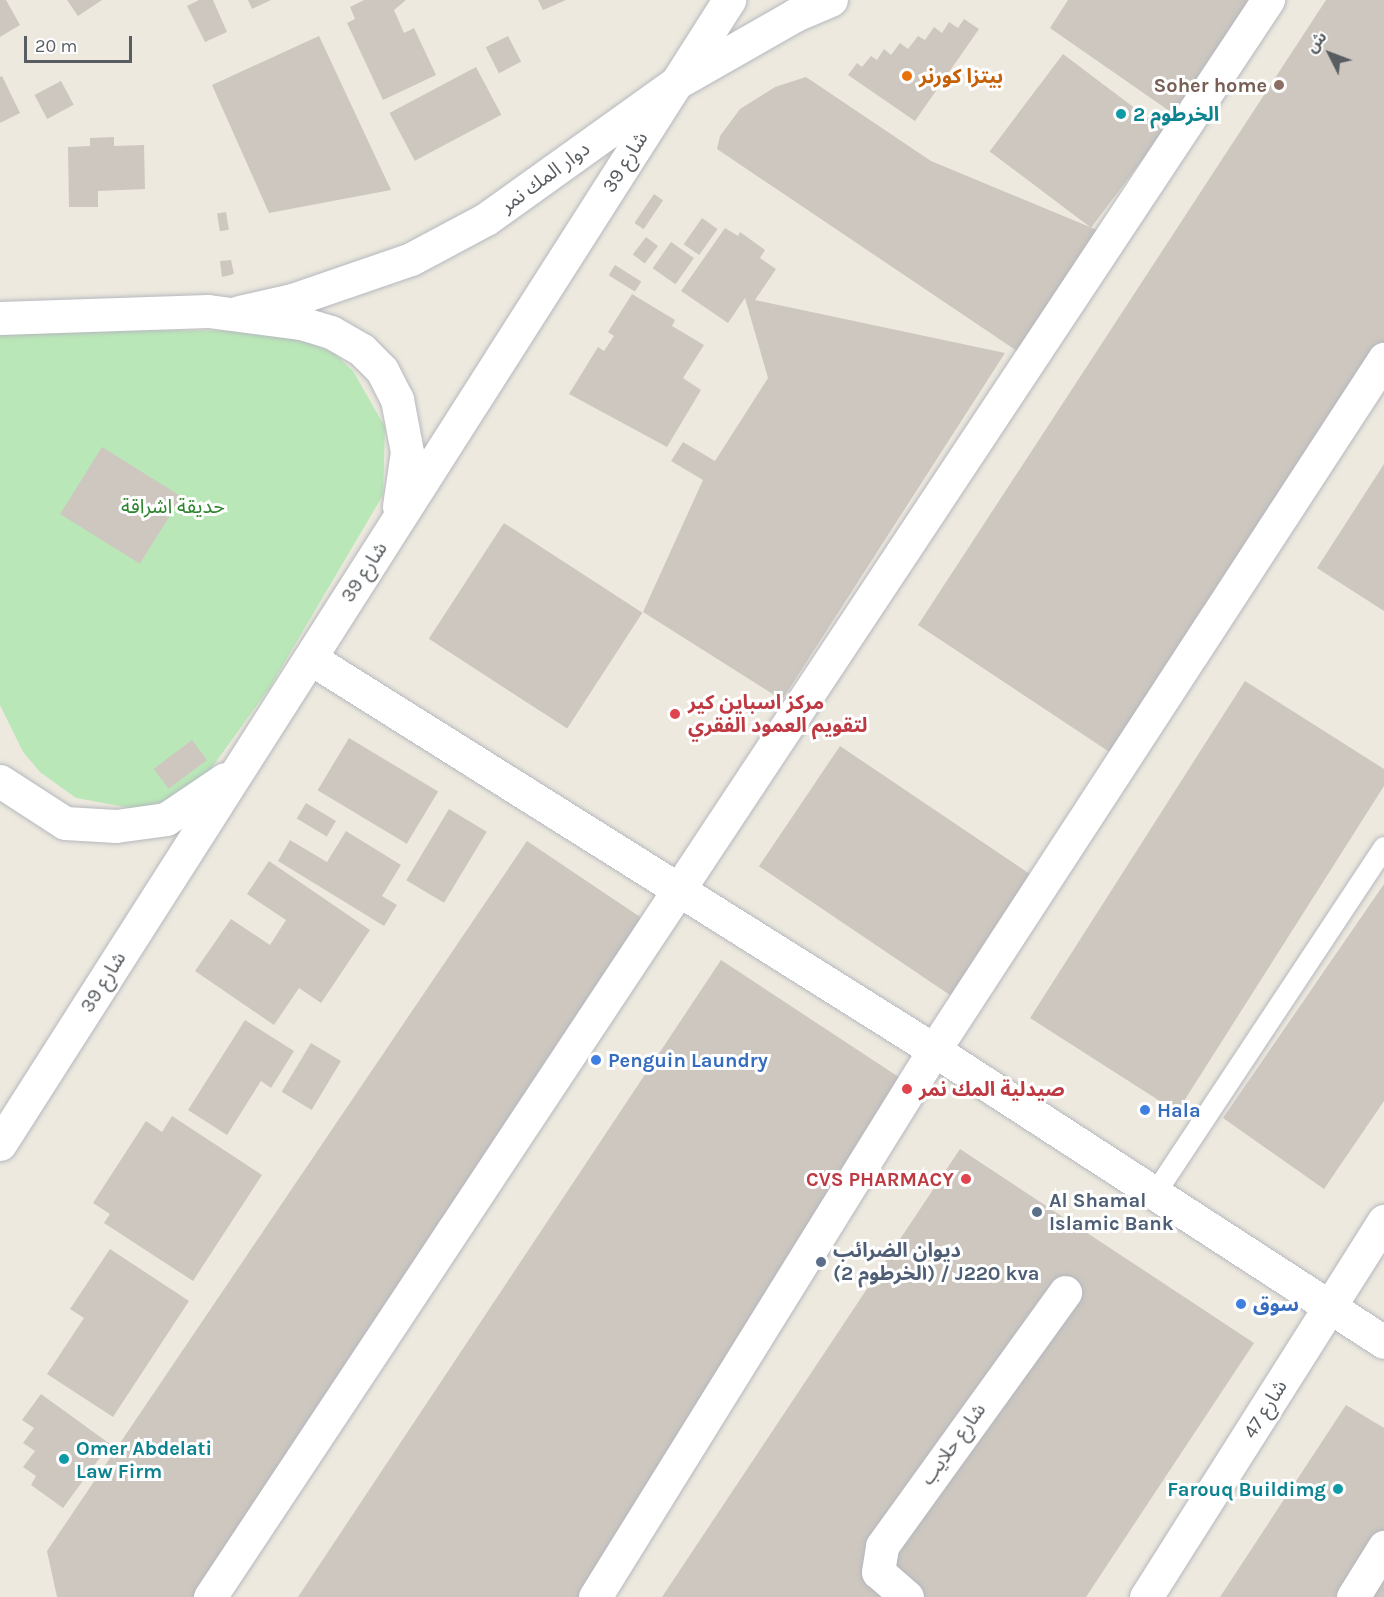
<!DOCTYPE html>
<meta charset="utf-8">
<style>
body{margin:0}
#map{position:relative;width:1384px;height:1597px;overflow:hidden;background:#ede9df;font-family:Karla,"Noto Sans Arabic",sans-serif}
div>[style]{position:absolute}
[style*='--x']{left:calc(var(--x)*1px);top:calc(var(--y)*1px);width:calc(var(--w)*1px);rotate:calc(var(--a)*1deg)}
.green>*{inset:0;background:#bae7b8}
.building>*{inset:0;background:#cdc7c0;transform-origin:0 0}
.roads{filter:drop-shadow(0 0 2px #b5b8bd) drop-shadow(0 0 2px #b5b8bd)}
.service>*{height:21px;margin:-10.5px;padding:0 10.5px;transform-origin:10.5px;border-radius:10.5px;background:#fff}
.minor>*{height:33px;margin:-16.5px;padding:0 16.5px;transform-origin:16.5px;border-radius:16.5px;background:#fff}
.tertiary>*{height:33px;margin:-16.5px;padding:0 16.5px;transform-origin:16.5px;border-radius:16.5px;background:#fff}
.dots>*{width:16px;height:16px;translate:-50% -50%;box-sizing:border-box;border:3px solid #fff;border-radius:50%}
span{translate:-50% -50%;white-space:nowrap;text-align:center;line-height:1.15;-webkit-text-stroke:6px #fff;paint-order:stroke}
.food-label{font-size:20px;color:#c56008;font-weight:700}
.left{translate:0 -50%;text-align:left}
.education-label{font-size:20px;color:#785e54;font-weight:700}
.right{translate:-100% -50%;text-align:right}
.culture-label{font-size:20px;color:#0d838f;font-weight:700}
.street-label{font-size:20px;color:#585d61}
.park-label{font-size:20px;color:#2d842e}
.health-label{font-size:20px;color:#be3a42;font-weight:700}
.shop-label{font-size:20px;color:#366cbe;font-weight:700}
.service-label{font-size:20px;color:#4e5e75;font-weight:700}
.north{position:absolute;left:1300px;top:24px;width:60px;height:60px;-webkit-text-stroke:4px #fff;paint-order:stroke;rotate:312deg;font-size:16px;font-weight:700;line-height:24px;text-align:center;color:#585d61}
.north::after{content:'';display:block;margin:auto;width:21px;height:27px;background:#585d61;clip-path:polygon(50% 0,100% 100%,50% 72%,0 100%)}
.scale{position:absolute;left:24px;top:36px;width:108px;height:27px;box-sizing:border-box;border:3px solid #585d61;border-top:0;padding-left:8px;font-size:18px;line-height:21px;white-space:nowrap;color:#585d61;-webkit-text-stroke:4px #fff;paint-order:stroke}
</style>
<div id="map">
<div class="green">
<div style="clip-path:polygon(0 329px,262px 331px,294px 336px,335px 354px,353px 371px,385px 427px,383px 495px,270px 687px,197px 788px,142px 810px,76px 798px,40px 772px,23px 752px,0 705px)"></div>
</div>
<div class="building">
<div style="clip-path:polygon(0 0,6px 0,20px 25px,0 37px)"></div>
<div style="clip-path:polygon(67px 0,102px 0,78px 16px)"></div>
<div style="clip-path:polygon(199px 0,213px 0,227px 32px,205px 42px,187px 6px)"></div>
<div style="clip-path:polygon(248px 0,271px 0,252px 9px)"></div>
<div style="clip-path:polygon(364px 0,406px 0,394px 10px,404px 33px,414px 28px,436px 75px,383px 100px,347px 23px,355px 19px,350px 7px)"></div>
<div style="clip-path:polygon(538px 0,566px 0,543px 10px)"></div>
<div style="clip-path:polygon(1068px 0,1256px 0,1178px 117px,1050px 28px)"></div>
<div style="clip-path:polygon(1326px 0,1384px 0,1384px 353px,1120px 759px,918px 625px)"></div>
<div style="clip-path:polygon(964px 19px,979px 29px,915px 121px,848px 75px,857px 63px,862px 67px,871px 56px,877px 60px,884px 49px,891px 55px,900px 43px,908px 49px,918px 36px,925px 40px,934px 27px,942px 33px,949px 22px,958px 28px)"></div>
<div style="clip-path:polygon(319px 36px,391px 190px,269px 213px,212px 85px)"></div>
<div style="left:508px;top:36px;width:29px;height:25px;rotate:63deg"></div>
<div style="left:1063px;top:54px;width:127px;height:122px;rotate:37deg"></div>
<div style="left:476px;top:67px;width:54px;height:98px;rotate:62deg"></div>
<div style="clip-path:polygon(2px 76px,20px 113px,0 123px,0 77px)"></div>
<div style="clip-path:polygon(806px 77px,931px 161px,1097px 230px,1017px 351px,717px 149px,720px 136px,740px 109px,775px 87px)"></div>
<div style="left:61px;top:81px;width:27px;height:30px;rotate:62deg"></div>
<div style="clip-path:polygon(114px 137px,114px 146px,144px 145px,145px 189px,98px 191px,98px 207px,69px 207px,68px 147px,90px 146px,90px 138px)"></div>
<div style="left:654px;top:194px;width:11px;height:35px;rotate:34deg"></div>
<div style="left:226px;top:212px;width:18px;height:9px;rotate:81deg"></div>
<div style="left:702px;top:218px;width:19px;height:32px;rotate:35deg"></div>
<div style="clip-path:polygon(725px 228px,738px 236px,740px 232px,765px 250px,760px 258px,776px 269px,755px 300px,1005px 353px,782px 700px,643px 612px,703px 480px,671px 461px,683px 442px,715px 461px,768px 378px,745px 298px,728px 323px,681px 291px)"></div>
<div style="left:646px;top:237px;width:15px;height:22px;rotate:37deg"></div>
<div style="left:671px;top:242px;width:28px;height:32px;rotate:35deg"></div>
<div style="clip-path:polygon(231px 260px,234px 274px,222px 277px,220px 261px)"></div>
<div style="left:615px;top:265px;width:31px;height:12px;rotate:32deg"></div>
<div style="clip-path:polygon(632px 294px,675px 320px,672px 326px,704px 345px,683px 378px,701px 390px,667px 447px,569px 394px,598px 347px,604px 351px,614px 336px,608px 332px)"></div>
<div style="left:102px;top:447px;width:94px;height:79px;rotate:32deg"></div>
<div style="clip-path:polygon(1384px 464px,1384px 611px,1317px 568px)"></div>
<div style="left:504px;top:523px;width:165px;height:138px;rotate:33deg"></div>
<div style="clip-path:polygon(1245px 681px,1384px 769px,1384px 786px,1177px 1112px,1030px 1018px)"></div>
<div style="left:349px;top:738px;width:104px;height:61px;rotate:31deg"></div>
<div style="left:192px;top:740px;width:25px;height:48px;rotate:53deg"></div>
<div style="left:840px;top:746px;width:242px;height:145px;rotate:34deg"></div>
<div style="left:306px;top:803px;width:35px;height:18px;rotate:31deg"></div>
<div style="left:449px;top:809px;width:44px;height:83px;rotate:31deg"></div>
<div style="clip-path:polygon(346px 831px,401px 865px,382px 896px,397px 905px,384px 926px,278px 861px,290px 840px,327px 862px)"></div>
<div style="clip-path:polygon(527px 841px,661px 931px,212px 1597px,57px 1597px,47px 1551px)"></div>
<div style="clip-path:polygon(269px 861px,370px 930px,321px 1003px,299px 988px,274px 1025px,195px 971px,231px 919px,270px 945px,286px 920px,247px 894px)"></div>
<div style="clip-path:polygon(1384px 884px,1384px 1101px,1324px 1189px,1223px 1118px)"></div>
<div style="clip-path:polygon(721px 960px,923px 1093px,588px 1597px,298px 1597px)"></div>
<div style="clip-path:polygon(245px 1020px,294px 1051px,271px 1088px,261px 1081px,227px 1135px,188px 1110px)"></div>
<div style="left:311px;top:1043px;width:35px;height:57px;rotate:31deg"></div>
<div style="clip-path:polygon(172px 1116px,262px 1175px,193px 1281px,104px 1223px,110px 1214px,93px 1203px,146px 1121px,162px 1132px)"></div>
<div style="clip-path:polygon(960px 1149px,1254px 1343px,1086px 1597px,662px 1597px)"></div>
<div style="clip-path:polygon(110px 1249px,189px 1301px,113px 1417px,47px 1374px,84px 1318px,70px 1309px)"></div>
<div style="clip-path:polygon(41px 1394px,110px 1444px,63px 1508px,31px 1485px,36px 1476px,23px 1467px,35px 1451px,23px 1443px,34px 1428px,22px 1420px)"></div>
<div style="clip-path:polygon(1346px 1405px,1384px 1428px,1384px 1597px,1220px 1597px)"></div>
</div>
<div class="roads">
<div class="service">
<div style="--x:1154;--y:1194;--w:416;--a:-56.5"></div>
</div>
<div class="minor">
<div style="--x:310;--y:658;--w:737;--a:32.14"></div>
<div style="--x:934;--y:1050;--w:536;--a:32.98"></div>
<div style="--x:210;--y:1597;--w:1916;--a:-56.48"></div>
<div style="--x:595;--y:1597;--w:644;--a:-58.21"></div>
<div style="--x:934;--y:1050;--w:825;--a:-56.93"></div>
<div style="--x:907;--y:1597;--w:38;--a:-139"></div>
<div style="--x:878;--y:1572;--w:26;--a:-81"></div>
<div style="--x:882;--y:1546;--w:313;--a:-54.2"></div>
<div style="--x:1353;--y:1597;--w:59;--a:-58.2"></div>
</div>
<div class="tertiary">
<div style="--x:239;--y:312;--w:54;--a:-12.8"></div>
<div style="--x:292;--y:300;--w:126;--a:-19"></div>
<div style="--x:411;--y:259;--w:85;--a:-28.1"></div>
<div style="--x:486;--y:219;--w:234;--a:-35.6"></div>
<div style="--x:676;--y:83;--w:137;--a:-29.7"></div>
<div style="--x:795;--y:15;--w:39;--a:-23"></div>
<div style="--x:0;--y:318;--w:208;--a:-1.9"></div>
<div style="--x:208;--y:311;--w:94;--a:7.4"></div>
<div style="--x:301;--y:323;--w:31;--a:17"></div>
<div style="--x:331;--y:332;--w:36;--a:30"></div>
<div style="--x:362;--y:350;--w:28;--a:45"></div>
<div style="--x:382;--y:370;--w:33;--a:63"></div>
<div style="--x:397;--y:399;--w:54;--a:79.3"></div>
<div style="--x:407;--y:452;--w:55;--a:98.4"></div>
<div style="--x:0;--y:781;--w:77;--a:32.9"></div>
<div style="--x:65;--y:823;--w:51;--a:3.4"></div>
<div style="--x:116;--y:826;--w:50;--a:-8"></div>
<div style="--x:166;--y:819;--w:71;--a:-34.1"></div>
<div style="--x:0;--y:1144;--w:1357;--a:-57.49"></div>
<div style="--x:1146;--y:1597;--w:445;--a:-57.7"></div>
</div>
</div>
<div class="dots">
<div style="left:907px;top:76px;background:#e8710a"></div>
<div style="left:1279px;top:85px;background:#8d6e63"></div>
<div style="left:1121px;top:114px;background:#0f9aa8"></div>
<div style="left:675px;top:714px;background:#e0444e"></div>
<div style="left:596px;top:1060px;background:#3f7fe0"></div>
<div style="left:907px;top:1089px;background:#e0444e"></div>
<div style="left:1145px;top:1110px;background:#3f7fe0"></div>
<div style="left:966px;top:1179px;background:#e0444e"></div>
<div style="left:1037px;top:1212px;background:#5c6f8a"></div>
<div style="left:821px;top:1262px;background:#5c6f8a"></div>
<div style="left:1241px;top:1304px;background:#3f7fe0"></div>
<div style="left:64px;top:1459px;background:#0f9aa8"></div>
<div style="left:1338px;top:1489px;background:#0f9aa8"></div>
</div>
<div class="food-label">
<span class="left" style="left:919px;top:76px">بيتزا كورنر</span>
</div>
<div class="education-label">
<span class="right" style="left:1267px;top:85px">Soher home</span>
</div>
<div class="culture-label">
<span class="left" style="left:1133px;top:114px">الخرطوم 2</span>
<span class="left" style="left:76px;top:1460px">Omer Abdelati<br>Law Firm</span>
<span class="right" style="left:1326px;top:1489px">Farouq Buildimg</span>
</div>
<div class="street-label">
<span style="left:625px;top:162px;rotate:-58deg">شارع 39</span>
<span style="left:545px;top:177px;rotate:-36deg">دوار المك نمر</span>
<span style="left:364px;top:572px;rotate:-57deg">شارع 39</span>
<span style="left:103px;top:982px;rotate:-58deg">شارع 39</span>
<span style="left:1265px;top:1409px;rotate:-58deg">شارع 47</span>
<span style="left:953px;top:1444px;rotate:-54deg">شارع حلايب</span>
</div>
<div class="park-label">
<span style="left:173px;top:506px">حديقة اشراقة</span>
</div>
<div class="health-label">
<span class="left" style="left:688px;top:714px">مركز اسباين كير<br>لتقويم العمود الفقري</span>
<span class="left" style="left:919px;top:1089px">صيدلية المك نمر</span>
<span class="right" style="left:954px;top:1179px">CVS PHARMACY</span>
</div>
<div class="shop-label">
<span class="left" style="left:608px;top:1060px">Penguin Laundry</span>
<span class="left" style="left:1157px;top:1110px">Hala</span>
<span class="left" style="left:1253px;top:1304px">سوق</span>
</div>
<div class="service-label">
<span class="left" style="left:1049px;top:1212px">Al Shamal<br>Islamic Bank</span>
<span class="left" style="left:833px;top:1262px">ديوان الضرائب<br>(الخرطوم 2) / J220 kva</span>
</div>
<div class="north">ش</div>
<div class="scale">20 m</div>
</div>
